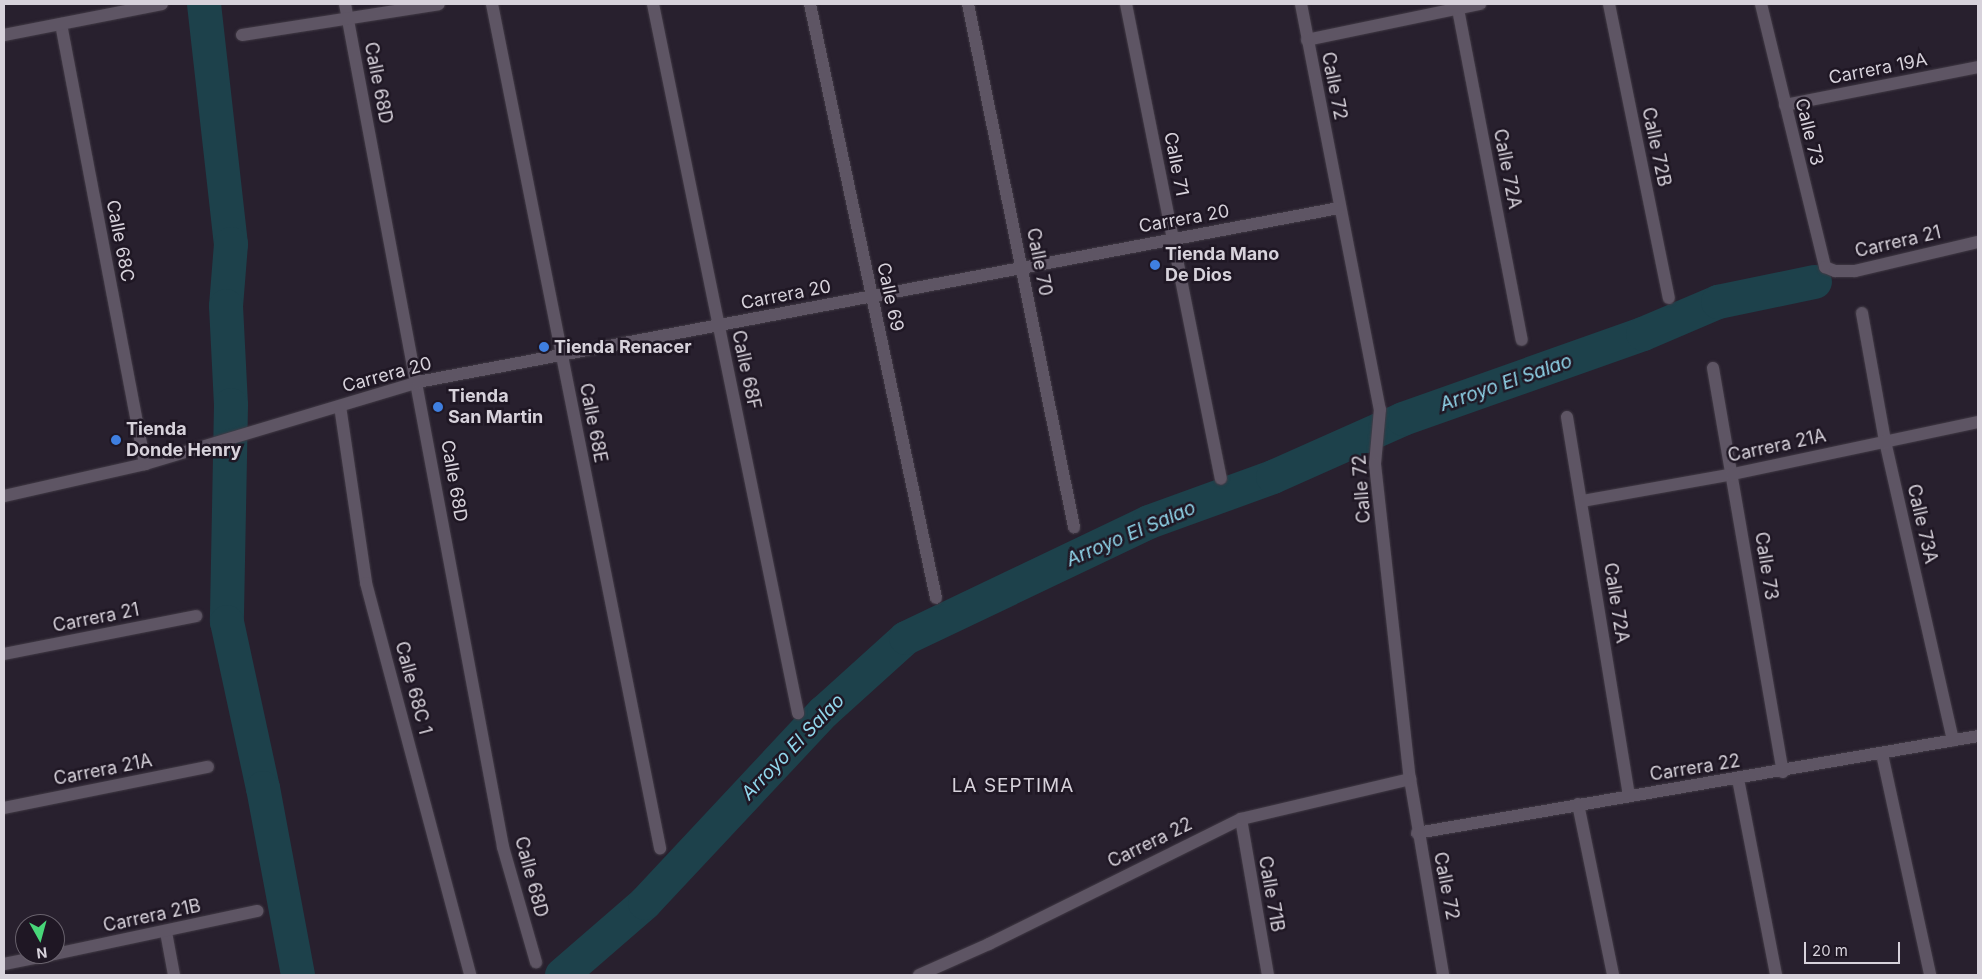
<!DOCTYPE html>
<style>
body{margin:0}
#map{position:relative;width:1982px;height:979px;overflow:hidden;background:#28202e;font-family:Inter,sans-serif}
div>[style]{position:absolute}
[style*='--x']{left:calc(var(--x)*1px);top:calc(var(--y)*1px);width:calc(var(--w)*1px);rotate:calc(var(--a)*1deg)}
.canal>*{height:34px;margin:-17px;padding:0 17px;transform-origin:17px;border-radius:17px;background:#1d414b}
.roads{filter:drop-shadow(0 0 1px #413a45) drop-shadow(0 0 1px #413a45)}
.service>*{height:12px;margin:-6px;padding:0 6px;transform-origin:6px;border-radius:6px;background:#5e5564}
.minor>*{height:12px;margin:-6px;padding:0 6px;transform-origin:6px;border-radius:6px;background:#5e5564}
.dots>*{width:14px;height:14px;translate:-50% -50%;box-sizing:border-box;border:2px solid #1f1724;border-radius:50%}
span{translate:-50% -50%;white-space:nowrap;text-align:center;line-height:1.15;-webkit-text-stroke:5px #1f1724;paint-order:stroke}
.street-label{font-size:18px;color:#d7d2db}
.poi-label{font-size:18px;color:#d7d2db;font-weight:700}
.left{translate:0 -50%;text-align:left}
.water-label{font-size:19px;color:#91d6eb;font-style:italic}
.neighbourhood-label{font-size:19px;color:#d7d2db;letter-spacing:1px}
.frame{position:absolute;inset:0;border:5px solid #d7d2db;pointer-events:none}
.north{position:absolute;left:15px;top:914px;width:50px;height:50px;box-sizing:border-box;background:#1f1724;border:1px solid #69626d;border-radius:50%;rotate:173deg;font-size:14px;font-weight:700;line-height:20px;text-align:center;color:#d7d2db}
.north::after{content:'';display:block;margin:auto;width:18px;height:22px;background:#48d779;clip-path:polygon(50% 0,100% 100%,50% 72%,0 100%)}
.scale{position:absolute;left:1804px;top:942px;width:96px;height:22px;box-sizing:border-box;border:2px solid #d7d2db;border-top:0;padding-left:6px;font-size:15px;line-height:18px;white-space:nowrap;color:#d7d2db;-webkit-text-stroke:4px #1f1724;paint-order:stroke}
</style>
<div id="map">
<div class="canal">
<div style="--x:204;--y:4;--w:242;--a:83.6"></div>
<div style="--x:231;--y:244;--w:62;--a:94.6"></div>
<div style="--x:226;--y:306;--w:99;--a:87.1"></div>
<div style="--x:231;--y:405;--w:217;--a:91.1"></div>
<div style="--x:227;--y:622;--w:170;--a:77.8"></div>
<div style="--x:263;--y:788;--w:190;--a:79.4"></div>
<div style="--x:562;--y:975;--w:110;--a:-40.9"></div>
<div style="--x:645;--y:903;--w:262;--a:-46.9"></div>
<div style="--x:824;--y:712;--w:110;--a:-42.1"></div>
<div style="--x:906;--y:638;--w:269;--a:-25.5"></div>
<div style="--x:1149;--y:522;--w:132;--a:-19.9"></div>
<div style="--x:1273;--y:477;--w:142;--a:-24"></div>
<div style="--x:1403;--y:419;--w:255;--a:-19.5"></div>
<div style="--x:1643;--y:334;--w:82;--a:-23.1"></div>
<div style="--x:1718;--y:302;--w:99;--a:-11.7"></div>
</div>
<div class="roads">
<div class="service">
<div style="--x:1241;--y:819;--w:158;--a:80.2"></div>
</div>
<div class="minor">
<div style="--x:345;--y:4;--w:858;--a:79.38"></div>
<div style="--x:503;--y:847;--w:120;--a:74"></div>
<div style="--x:492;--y:4;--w:861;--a:78.74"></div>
<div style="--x:653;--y:4;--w:724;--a:78.44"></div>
<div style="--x:810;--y:4;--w:607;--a:78.02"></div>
<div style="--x:968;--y:4;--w:534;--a:78.54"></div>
<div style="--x:1126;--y:4;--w:484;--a:78.7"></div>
<div style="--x:1301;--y:4;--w:413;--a:79"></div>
<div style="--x:1380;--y:409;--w:55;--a:95.2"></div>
<div style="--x:1375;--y:464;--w:317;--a:83.7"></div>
<div style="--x:1410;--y:779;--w:199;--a:80.4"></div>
<div style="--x:1457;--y:4;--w:342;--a:79.1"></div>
<div style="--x:1609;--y:4;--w:300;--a:78.5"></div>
<div style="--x:1761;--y:4;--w:271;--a:76.3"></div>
<div style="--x:1825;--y:267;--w:11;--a:22"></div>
<div style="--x:1835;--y:271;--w:20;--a:0"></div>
<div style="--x:1855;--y:271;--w:126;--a:-13.3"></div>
<div style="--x:61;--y:24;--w:448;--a:79.2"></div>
<div style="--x:4;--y:35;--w:161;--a:-11.1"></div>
<div style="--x:242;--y:35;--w:199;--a:-8.9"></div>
<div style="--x:1307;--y:40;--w:177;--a:-11.8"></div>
<div style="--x:1785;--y:105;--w:197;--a:-11.1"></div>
<div style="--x:1862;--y:313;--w:130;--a:79.8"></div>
<div style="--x:1885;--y:441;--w:307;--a:77.2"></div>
<div style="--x:1713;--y:368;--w:410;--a:80.2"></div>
<div style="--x:340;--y:406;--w:179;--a:81.6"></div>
<div style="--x:366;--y:583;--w:406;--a:75.1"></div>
<div style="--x:1567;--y:417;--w:384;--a:80.7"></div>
<div style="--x:4;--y:496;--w:145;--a:-12.8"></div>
<div style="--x:145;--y:464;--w:285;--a:-16.7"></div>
<div style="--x:418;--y:382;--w:937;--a:-10.7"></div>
<div style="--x:1582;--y:501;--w:153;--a:-10.1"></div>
<div style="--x:1733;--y:474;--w:250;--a:-12"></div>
<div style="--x:4;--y:654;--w:196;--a:-11.2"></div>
<div style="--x:1882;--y:754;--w:226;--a:77.7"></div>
<div style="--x:1738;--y:779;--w:200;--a:79"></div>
<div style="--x:1578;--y:804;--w:175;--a:78.4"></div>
<div style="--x:4;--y:808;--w:208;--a:-11.4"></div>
<div style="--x:1417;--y:833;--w:569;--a:-9.81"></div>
<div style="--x:166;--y:932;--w:44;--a:79.5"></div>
<div style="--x:55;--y:954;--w:207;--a:-12"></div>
<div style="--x:4;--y:964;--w:51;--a:-11.3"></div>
<div style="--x:919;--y:975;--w:77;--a:-23.9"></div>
<div style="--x:989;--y:944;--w:281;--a:-26.4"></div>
<div style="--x:1241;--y:819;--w:174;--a:-13.3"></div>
</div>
</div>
<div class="dots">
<div style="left:1155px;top:265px;background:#3f7fe0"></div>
<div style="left:544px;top:347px;background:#3f7fe0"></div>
<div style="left:438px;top:407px;background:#3f7fe0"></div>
<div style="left:116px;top:440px;background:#3f7fe0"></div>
</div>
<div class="street-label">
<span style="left:1878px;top:69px;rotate:-11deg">Carrera 19A</span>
<span style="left:378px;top:83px;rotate:79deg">Calle 68D</span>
<span style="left:1334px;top:86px;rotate:79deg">Calle 72</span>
<span style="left:1809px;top:132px;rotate:76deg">Calle 73</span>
<span style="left:1656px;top:147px;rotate:78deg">Calle 72B</span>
<span style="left:1176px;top:164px;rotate:79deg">Calle 71</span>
<span style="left:1507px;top:169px;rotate:79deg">Calle 72A</span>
<span style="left:1184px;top:219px;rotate:-10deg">Carrera 20</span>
<span style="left:120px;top:241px;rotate:79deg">Calle 68C</span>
<span style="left:1898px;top:242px;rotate:-13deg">Carrera 21</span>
<span style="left:1039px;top:262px;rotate:79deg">Calle 70</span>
<span style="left:786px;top:295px;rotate:-11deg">Carrera 20</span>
<span style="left:890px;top:297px;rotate:78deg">Calle 69</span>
<span style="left:746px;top:370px;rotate:78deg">Calle 68F</span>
<span style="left:387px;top:375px;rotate:-15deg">Carrera 20</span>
<span style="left:593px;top:423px;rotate:79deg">Calle 68E</span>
<span style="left:1777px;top:446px;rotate:-12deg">Carrera 21A</span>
<span style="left:454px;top:481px;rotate:80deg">Calle 68D</span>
<span style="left:1362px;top:489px;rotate:-94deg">Calle 72</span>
<span style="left:1922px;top:524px;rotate:77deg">Calle 73A</span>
<span style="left:1766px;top:566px;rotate:81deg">Calle 73</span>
<span style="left:1616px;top:603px;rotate:81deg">Calle 72A</span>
<span style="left:96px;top:618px;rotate:-11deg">Carrera 21</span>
<span style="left:413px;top:688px;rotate:75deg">Calle 68C 1</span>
<span style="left:1695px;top:768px;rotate:-9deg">Carrera 22</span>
<span style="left:103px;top:770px;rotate:-11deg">Carrera 21A</span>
<span style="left:1150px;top:843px;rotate:-26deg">Carrera 22</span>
<span style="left:531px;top:877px;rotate:75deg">Calle 68D</span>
<span style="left:1446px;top:886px;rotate:79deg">Calle 72</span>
<span style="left:1271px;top:894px;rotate:80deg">Calle 71B</span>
<span style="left:152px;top:916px;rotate:-12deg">Carrera 21B</span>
</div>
<div class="poi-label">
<span class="left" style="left:1165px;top:265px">Tienda Mano<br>De Dios</span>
<span class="left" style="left:554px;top:347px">Tienda Renacer</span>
<span class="left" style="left:448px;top:407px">Tienda<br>San Martin</span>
<span class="left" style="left:126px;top:440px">Tienda<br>Donde Henry</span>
</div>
<div class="water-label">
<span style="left:1506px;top:383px;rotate:-19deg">Arroyo El Salao</span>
<span style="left:1131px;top:534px;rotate:-23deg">Arroyo El Salao</span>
<span style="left:793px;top:747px;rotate:-46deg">Arroyo El Salao</span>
</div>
<div class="neighbourhood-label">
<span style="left:1013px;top:786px">LA SEPTIMA</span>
</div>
<div class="frame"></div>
<div class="north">N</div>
<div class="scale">20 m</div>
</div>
